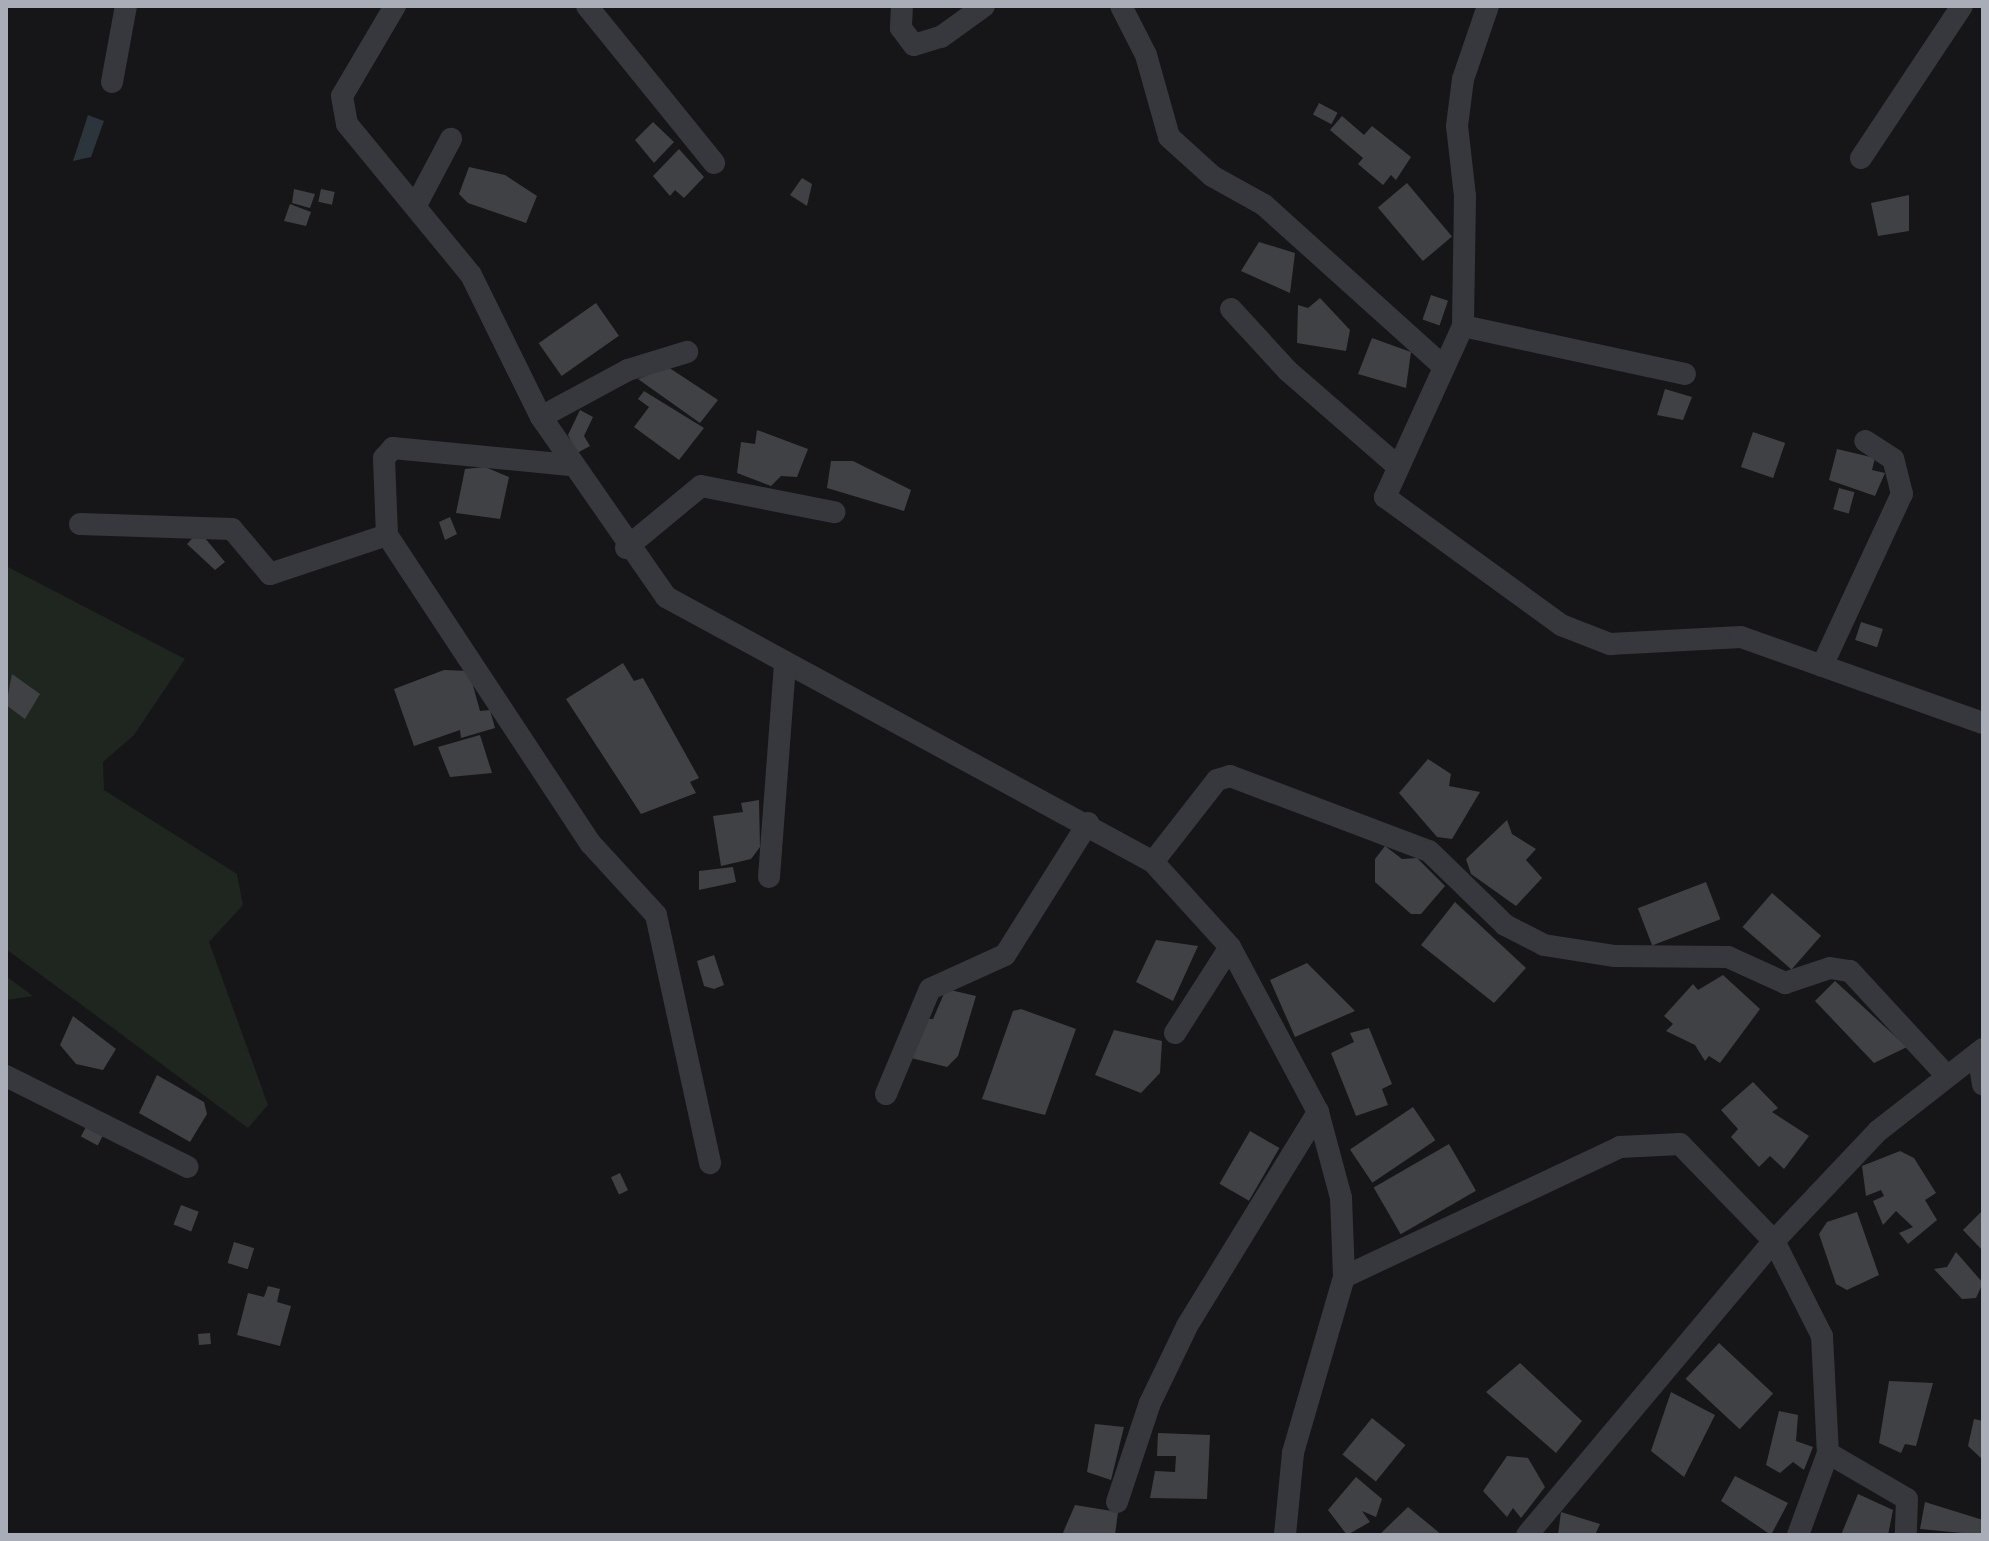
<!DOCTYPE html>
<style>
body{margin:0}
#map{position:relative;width:1989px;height:1541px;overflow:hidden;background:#161618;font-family:"Source Sans 3",sans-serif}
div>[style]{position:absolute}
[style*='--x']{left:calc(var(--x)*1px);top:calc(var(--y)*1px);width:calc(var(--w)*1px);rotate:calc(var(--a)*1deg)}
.green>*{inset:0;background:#1e261f}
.water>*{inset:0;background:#2c353c}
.building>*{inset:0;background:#404145;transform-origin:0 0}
.minor>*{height:22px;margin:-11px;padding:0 11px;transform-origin:11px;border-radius:11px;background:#37383d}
span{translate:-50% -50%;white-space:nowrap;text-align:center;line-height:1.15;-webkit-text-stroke:6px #111113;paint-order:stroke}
.frame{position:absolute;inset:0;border:8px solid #a8adb8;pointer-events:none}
</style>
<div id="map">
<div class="green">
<div style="clip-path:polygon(8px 567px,185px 659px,134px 735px,103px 762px,104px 790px,237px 874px,243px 905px,209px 942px,268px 1105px,248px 1128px,6px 949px)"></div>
<div style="clip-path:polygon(6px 976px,33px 996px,6px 1000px)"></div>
</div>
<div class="water">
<div style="clip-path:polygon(88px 115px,104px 121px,91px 157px,73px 161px)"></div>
</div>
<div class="building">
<div style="left:1319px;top:103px;width:21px;height:13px;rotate:28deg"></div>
<div style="clip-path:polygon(1342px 116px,1364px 135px,1372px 126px,1411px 157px,1396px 180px,1391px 175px,1383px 185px,1358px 164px,1363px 158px,1330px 130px)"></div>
<div style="clip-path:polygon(653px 122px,674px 142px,654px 163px,635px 140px)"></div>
<div style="clip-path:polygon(679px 149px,704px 177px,684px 198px,675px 190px,670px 196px,653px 176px)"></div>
<div style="clip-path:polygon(469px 167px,505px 175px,537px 196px,526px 223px,468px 203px,459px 194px)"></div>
<div style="clip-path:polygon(802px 178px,812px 184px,807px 206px,790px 195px)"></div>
<div style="left:1407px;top:183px;width:70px;height:38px;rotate:50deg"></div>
<div style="clip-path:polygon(294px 189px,315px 194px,310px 208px,292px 203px)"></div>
<div style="left:321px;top:189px;width:14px;height:13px;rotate:12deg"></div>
<div style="clip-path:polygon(1909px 195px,1909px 231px,1878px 236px,1871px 203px)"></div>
<div style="clip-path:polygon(290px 204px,311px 212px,306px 226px,284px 221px)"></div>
<div style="clip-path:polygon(1259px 242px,1295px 253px,1290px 293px,1241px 271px)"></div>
<div style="left:1431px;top:295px;width:18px;height:26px;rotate:19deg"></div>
<div style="clip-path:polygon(1320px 298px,1350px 330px,1346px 351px,1297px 343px,1298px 305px,1308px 308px)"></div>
<div style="left:596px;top:303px;width:40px;height:70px;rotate:55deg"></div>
<div style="clip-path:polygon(1372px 338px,1411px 352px,1406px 388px,1358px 374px)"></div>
<div style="clip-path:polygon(668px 367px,718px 400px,700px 423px,638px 379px)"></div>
<div style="clip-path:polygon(1665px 389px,1692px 397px,1683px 420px,1657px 415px)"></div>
<div style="clip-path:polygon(644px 391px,704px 428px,679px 460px,634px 427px,649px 407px,638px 399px)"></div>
<div style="clip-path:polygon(580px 410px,593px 417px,584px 436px,590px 446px,577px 453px,568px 435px)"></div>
<div style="clip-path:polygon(757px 430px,808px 449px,797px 477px,781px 476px,771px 486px,737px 473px,741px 442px,755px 444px)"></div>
<div style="left:1753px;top:432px;width:34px;height:37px;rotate:19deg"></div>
<div style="clip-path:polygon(1837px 449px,1875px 458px,1872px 470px,1885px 473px,1875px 496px,1829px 480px)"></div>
<div style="clip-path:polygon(831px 461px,853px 461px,911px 490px,904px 511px,827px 488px)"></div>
<div style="clip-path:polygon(485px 467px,509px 477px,500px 519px,456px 513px,465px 469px)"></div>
<div style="left:1839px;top:488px;width:16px;height:22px;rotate:15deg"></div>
<div style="clip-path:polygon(450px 517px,457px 534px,445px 540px,439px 522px)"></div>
<div style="clip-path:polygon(199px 531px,225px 562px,215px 570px,187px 544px)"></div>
<div style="left:1861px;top:622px;width:23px;height:19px;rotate:18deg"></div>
<div style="clip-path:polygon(623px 663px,634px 681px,643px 678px,699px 778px,690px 782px,696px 793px,641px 814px,566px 699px)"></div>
<div style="clip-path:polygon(444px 670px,469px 671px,480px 711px,490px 710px,495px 728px,461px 738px,460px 730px,414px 746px,394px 689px)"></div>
<div style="clip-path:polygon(12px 674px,40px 694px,25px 719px,6px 705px)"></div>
<div style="clip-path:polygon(480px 735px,492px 773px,450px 777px,438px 747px)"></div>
<div style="clip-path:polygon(1428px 759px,1451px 774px,1449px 786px,1480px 792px,1452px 839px,1437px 837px,1399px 793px)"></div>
<div style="clip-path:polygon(759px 800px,760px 847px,751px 859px,721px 866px,713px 816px,743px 812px,741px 803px)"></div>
<div style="clip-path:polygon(1507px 820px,1512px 834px,1536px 849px,1526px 860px,1542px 878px,1516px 906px,1471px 874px,1466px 859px)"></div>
<div style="clip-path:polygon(1385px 846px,1402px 859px,1417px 858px,1445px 886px,1421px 914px,1411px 914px,1375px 882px,1375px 859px)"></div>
<div style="clip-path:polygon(733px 867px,736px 882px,699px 890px,699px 871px)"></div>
<div style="left:1706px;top:882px;width:40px;height:73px;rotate:69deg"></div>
<div style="left:1772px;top:893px;width:65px;height:45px;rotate:41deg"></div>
<div style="clip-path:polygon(1455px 902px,1526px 968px,1494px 1003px,1421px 945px)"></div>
<div style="clip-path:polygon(1156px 940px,1198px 946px,1173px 1001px,1136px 982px)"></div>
<div style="clip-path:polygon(714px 955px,724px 985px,714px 989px,704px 986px,697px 961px)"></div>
<div style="clip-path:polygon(1307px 963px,1355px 1011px,1295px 1037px,1270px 980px)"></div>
<div style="clip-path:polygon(1723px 975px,1760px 1009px,1720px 1063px,1709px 1056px,1705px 1061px,1695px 1045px,1666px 1031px,1673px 1024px,1664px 1016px,1693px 984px,1698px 990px)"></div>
<div style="clip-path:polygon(1835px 981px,1907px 1047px,1874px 1063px,1815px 1001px)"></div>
<div style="clip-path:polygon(946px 989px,976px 996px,958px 1056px,947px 1067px,907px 1057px,920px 1019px,933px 1019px)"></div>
<div style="clip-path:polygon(1021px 1009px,1076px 1029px,1045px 1115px,982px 1099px,1013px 1011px)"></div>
<div style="clip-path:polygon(73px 1016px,116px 1049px,103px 1070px,76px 1064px,60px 1045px)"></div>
<div style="clip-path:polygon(1369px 1028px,1392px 1084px,1382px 1089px,1388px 1105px,1356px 1116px,1331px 1053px,1354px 1042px,1350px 1033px)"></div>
<div style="clip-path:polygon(1114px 1030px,1162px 1041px,1160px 1073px,1141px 1093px,1095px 1075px)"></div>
<div style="clip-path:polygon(157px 1075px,204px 1102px,207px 1114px,190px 1142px,139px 1113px)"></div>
<div style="clip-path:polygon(1753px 1082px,1778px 1108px,1772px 1112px,1809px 1136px,1784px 1169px,1770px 1156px,1759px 1167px,1731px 1137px,1738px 1129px,1721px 1110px)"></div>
<div style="left:1413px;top:1107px;width:40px;height:76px;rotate:56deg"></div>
<div style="left:87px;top:1125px;width:19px;height:13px;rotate:28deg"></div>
<div style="left:1250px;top:1131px;width:34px;height:61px;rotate:30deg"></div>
<div style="left:1449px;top:1144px;width:54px;height:87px;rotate:60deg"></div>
<div style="clip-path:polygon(1900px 1151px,1914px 1158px,1936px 1193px,1925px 1200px,1937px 1220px,1908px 1244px,1899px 1233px,1913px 1227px,1896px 1211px,1883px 1225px,1873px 1201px,1884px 1196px,1881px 1190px,1866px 1196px,1862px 1166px)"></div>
<div style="left:620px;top:1173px;width:19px;height:10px;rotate:65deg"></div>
<div style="left:181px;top:1205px;width:19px;height:21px;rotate:21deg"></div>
<div style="clip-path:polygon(1983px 1210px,1983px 1251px,1963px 1230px)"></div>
<div style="clip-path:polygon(1857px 1212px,1879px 1275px,1847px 1290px,1836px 1284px,1819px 1234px,1827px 1222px)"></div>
<div style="left:234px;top:1242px;width:21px;height:22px;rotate:17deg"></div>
<div style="clip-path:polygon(1956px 1252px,1983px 1283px,1976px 1298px,1962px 1299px,1934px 1269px,1947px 1267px)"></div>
<div style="clip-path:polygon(268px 1286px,280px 1289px,277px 1302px,291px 1306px,280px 1346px,237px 1335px,248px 1293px,264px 1297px)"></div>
<div style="left:210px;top:1333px;width:11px;height:12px;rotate:85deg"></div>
<div style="left:1719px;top:1343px;width:74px;height:49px;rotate:43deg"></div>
<div style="clip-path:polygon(1520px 1363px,1582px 1421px,1556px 1453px,1486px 1392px)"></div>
<div style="clip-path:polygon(1889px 1381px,1933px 1383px,1916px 1446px,1905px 1444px,1901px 1453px,1879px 1443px)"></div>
<div style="clip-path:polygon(1671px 1392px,1715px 1415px,1684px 1477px,1651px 1451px)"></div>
<div style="clip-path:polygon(1779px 1411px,1798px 1415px,1796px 1441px,1813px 1447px,1804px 1470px,1793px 1462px,1780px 1473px,1766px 1465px)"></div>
<div style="left:1372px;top:1418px;width:43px;height:47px;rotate:39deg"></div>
<div style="clip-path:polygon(1974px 1419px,1983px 1421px,1983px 1460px,1968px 1446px)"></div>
<div style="clip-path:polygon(1095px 1424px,1124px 1427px,1111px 1480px,1087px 1472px)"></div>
<div style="clip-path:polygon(1158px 1433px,1210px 1435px,1207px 1499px,1150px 1498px,1155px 1471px,1175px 1472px,1176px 1456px,1157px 1456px)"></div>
<div style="clip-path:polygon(1507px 1456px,1528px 1458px,1545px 1487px,1521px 1518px,1513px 1508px,1507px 1517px,1483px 1491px)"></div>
<div style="clip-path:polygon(1735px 1476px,1788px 1503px,1771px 1535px,1721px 1501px)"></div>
<div style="clip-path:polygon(1356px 1477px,1382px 1499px,1376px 1517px,1362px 1511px,1370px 1522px,1347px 1535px,1328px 1510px)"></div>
<div style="clip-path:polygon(1858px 1494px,1893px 1510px,1888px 1535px,1841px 1535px)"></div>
<div style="clip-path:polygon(1925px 1502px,1983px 1520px,1983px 1535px,1920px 1529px)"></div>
<div style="clip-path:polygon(1075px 1505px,1118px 1512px,1115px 1535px,1062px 1535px)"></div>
<div style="clip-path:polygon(1408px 1507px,1442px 1535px,1379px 1535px)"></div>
<div style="clip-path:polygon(1561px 1512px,1600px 1524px,1595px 1535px,1558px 1535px)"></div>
</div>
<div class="minor">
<div style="--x:395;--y:6;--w:104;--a:120.5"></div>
<div style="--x:342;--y:96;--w:28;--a:80"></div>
<div style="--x:347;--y:124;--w:195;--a:50.6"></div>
<div style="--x:471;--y:275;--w:158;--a:63.8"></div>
<div style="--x:541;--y:417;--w:219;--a:55.2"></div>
<div style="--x:666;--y:597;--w:554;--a:28.55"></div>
<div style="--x:1153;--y:862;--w:115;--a:47.8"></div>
<div style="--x:1230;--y:947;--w:187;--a:61.9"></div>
<div style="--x:1318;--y:1112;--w:89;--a:75"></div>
<div style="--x:1341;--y:1198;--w:79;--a:87.8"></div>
<div style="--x:1344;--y:1277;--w:183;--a:106.2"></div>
<div style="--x:1293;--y:1453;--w:82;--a:95.6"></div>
<div style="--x:587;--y:6;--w:202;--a:51"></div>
<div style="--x:902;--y:6;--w:22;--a:93"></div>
<div style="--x:901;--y:28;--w:21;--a:53"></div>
<div style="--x:914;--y:45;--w:28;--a:-17"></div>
<div style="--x:941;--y:37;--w:53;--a:-35.8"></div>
<div style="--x:1121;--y:6;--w:55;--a:63"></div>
<div style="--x:1146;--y:55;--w:85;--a:74.3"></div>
<div style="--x:1169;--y:137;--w:58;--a:42.2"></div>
<div style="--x:1212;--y:176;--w:60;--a:29.1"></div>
<div style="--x:1264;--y:205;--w:242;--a:42"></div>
<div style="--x:1488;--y:6;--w:77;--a:108.9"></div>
<div style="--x:1463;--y:79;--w:47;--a:97.3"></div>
<div style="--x:1457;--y:126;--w:70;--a:83.5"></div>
<div style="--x:1465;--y:196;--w:130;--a:90.9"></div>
<div style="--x:1463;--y:326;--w:188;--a:114.5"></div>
<div style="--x:1385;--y:497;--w:218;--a:36"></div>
<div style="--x:1561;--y:625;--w:53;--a:21.2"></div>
<div style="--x:1610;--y:644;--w:131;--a:-3.1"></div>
<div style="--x:1741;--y:637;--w:257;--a:19.6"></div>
<div style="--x:112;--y:82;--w:77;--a:-79.6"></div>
<div style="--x:1861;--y:158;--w:182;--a:-56.4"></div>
<div style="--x:416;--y:205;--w:75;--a:-62.1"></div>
<div style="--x:1231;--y:309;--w:84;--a:47.4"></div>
<div style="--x:1288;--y:371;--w:142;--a:41"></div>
<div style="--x:1463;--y:326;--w:227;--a:12.2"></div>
<div style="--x:541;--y:417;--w:99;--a:-28.4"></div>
<div style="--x:628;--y:370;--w:62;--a:-17"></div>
<div style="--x:570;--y:465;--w:178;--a:-174.5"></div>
<div style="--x:393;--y:448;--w:13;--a:132"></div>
<div style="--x:384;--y:458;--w:77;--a:87.8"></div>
<div style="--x:387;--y:535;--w:370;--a:56.6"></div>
<div style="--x:591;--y:844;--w:96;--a:47.5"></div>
<div style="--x:656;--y:915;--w:254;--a:77.7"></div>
<div style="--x:80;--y:524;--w:152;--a:1.9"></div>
<div style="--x:232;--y:529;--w:59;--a:49.8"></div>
<div style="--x:270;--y:574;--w:123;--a:-18.4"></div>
<div style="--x:626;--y:548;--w:97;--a:-39.6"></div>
<div style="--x:701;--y:486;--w:136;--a:11.1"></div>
<div style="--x:1822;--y:666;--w:190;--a:-65.1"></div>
<div style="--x:1902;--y:494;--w:36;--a:-104"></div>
<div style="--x:1893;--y:459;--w:33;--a:-147"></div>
<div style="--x:1153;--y:862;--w:104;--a:-52"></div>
<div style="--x:1217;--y:780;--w:14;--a:-17"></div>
<div style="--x:1230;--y:776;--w:213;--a:20.7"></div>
<div style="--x:1429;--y:851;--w:106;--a:44.2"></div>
<div style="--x:1505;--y:925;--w:44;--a:27.1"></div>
<div style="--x:1544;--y:945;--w:72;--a:8.8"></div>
<div style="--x:1615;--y:956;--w:113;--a:0.5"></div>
<div style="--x:1728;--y:957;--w:63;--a:24.5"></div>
<div style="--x:1785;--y:983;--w:47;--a:-18.4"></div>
<div style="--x:1830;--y:968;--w:20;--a:9"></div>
<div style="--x:1850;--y:971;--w:140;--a:47.3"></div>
<div style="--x:769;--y:877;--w:215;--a:-85.7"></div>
<div style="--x:1175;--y:1033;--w:102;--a:-57.4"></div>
<div style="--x:1978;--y:1053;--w:32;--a:81"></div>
<div style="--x:6;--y:1076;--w:203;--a:26.6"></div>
<div style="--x:886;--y:1094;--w:114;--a:-67.3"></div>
<div style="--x:930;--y:989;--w:82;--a:-24.4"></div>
<div style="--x:1005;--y:955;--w:156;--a:-57.8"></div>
<div style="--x:1344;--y:1277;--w:305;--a:-25.2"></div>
<div style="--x:1620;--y:1147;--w:60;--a:-2.9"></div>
<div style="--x:1680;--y:1144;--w:135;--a:45.9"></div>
<div style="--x:1774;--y:1241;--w:106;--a:63.2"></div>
<div style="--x:1822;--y:1336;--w:117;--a:87.1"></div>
<div style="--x:1828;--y:1453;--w:87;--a:110.1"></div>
<div style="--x:1828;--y:1453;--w:91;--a:30.2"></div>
<div style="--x:1907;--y:1499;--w:36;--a:92"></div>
<div style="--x:1117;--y:1502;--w:104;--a:-71.6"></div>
<div style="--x:1150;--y:1403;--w:85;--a:-64.3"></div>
<div style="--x:1187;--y:1326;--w:251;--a:-58.5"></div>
<div style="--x:1527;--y:1535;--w:384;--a:-50"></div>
<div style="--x:1774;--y:1241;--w:151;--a:-46.6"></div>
<div style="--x:1878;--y:1131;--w:133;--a:-38"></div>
</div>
<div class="frame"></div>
</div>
